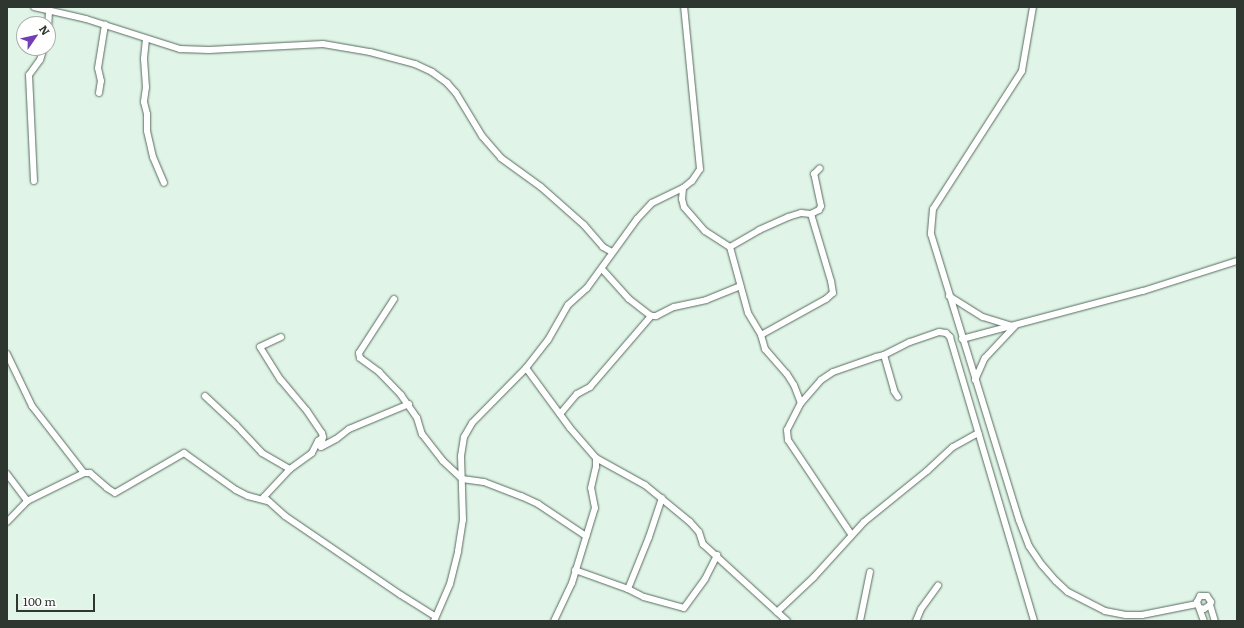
<!DOCTYPE html>
<style>
body{margin:0}
#map{position:relative;width:1244px;height:628px;overflow:hidden;background:#e0f5e7;font-family:Literata,serif}
div>[style]{position:absolute}
[style*='--x']{left:calc(var(--x)*1px);top:calc(var(--y)*1px);width:calc(var(--w)*1px);rotate:calc(var(--a)*1deg)}
.roads{filter:drop-shadow(0 0 1px #576a5e) drop-shadow(0 0 1px #576a5e)}
.minor>*{height:6px;margin:-3px;padding:0 3px;transform-origin:3px;border-radius:3px;background:#fff}
span{translate:-50% -50%;white-space:nowrap;text-align:center;line-height:1.15;-webkit-text-stroke:3px #fff;paint-order:stroke}
.frame{position:absolute;inset:0;border:8px solid #2e3630;pointer-events:none}
.north{position:absolute;left:16px;top:16px;width:40px;height:40px;box-sizing:border-box;background:#fff;border:1px solid #abafac;border-radius:50%;rotate:56deg;font-size:11px;font-weight:700;line-height:16px;text-align:center;color:#2e3630}
.north::after{content:'';display:block;margin:auto;width:14px;height:18px;background:#723eb5;clip-path:polygon(50% 0,100% 100%,50% 72%,0 100%)}
.scale{position:absolute;left:16px;top:594px;width:79px;height:18px;box-sizing:border-box;border:2px solid #2e3630;border-top:0;padding-left:5px;font-size:12px;line-height:14px;white-space:nowrap;color:#2e3630;-webkit-text-stroke:3px #fff;paint-order:stroke}
</style>
<div id="map">
<div class="roads">
<div class="minor">
<div style="--x:34;--y:7;--w:53;--a:13"></div>
<div style="--x:86;--y:19;--w:99;--a:17.7"></div>
<div style="--x:180;--y:49;--w:29;--a:2"></div>
<div style="--x:209;--y:50;--w:114;--a:-3"></div>
<div style="--x:323;--y:44;--w:48;--a:9.7"></div>
<div style="--x:370;--y:52;--w:47;--a:14.9"></div>
<div style="--x:415;--y:64;--w:19;--a:25"></div>
<div style="--x:432;--y:72;--w:19;--a:36"></div>
<div style="--x:447;--y:83;--w:13;--a:48"></div>
<div style="--x:456;--y:93;--w:50;--a:58.8"></div>
<div style="--x:482;--y:136;--w:29;--a:49"></div>
<div style="--x:501;--y:158;--w:49;--a:35.9"></div>
<div style="--x:541;--y:187;--w:57;--a:41.5"></div>
<div style="--x:584;--y:225;--w:29;--a:49"></div>
<div style="--x:603;--y:247;--w:10;--a:29"></div>
<div style="--x:1033;--y:7;--w:65;--a:99.8"></div>
<div style="--x:1022;--y:71;--w:164;--a:122.8"></div>
<div style="--x:933;--y:209;--w:25;--a:95"></div>
<div style="--x:931;--y:234;--w:299;--a:72.9"></div>
<div style="--x:1019;--y:520;--w:28;--a:69"></div>
<div style="--x:1029;--y:546;--w:23;--a:56"></div>
<div style="--x:1042;--y:565;--w:21;--a:49"></div>
<div style="--x:1056;--y:581;--w:16;--a:43"></div>
<div style="--x:1068;--y:592;--w:42;--a:27.2"></div>
<div style="--x:1105;--y:611;--w:21;--a:11"></div>
<div style="--x:1126;--y:615;--w:16;--a:0"></div>
<div style="--x:1142;--y:615;--w:56;--a:-11.3"></div>
<div style="--x:48;--y:30;--w:20;--a:-87"></div>
<div style="--x:146;--y:39;--w:20;--a:96"></div>
<div style="--x:144;--y:59;--w:28;--a:86"></div>
<div style="--x:146;--y:87;--w:15;--a:98"></div>
<div style="--x:144;--y:102;--w:12;--a:76"></div>
<div style="--x:147;--y:114;--w:17;--a:90"></div>
<div style="--x:147;--y:131;--w:27;--a:77"></div>
<div style="--x:153;--y:157;--w:28;--a:67"></div>
<div style="--x:99;--y:93;--w:12;--a:-81"></div>
<div style="--x:101;--y:81;--w:13;--a:-103"></div>
<div style="--x:98;--y:68;--w:44;--a:-80.8"></div>
<div style="--x:34;--y:181;--w:106;--a:-92.7"></div>
<div style="--x:29;--y:75;--w:19;--a:-54"></div>
<div style="--x:40;--y:60;--w:13;--a:-72"></div>
<div style="--x:683;--y:188;--w:11;--a:95"></div>
<div style="--x:682;--y:199;--w:8;--a:76"></div>
<div style="--x:684;--y:207;--w:32;--a:49"></div>
<div style="--x:705;--y:231;--w:30;--a:33"></div>
<div style="--x:730;--y:247;--w:68;--a:74.7"></div>
<div style="--x:748;--y:313;--w:26;--a:59"></div>
<div style="--x:761;--y:335;--w:15;--a:74"></div>
<div style="--x:765;--y:349;--w:33;--a:49"></div>
<div style="--x:787;--y:374;--w:13;--a:58"></div>
<div style="--x:794;--y:385;--w:19;--a:69"></div>
<div style="--x:730;--y:247;--w:34;--a:-30"></div>
<div style="--x:759;--y:230;--w:32;--a:-24"></div>
<div style="--x:788;--y:217;--w:14;--a:-17"></div>
<div style="--x:801;--y:213;--w:10;--a:6"></div>
<div style="--x:811;--y:214;--w:9;--a:-27"></div>
<div style="--x:819;--y:210;--w:4;--a:-63"></div>
<div style="--x:821;--y:206;--w:33;--a:-102"></div>
<div style="--x:814;--y:174;--w:8;--a:-45"></div>
<div style="--x:602;--y:269;--w:40;--a:48"></div>
<div style="--x:629;--y:299;--w:28;--a:38"></div>
<div style="--x:651;--y:316;--w:5;--a:0"></div>
<div style="--x:656;--y:316;--w:20;--a:-27"></div>
<div style="--x:674;--y:307;--w:33;--a:-12"></div>
<div style="--x:706;--y:300;--w:37;--a:-22"></div>
<div style="--x:949;--y:296;--w:40;--a:32"></div>
<div style="--x:983;--y:317;--w:30;--a:17"></div>
<div style="--x:394;--y:299;--w:64;--a:122.9"></div>
<div style="--x:359;--y:353;--w:5;--a:79"></div>
<div style="--x:360;--y:358;--w:24;--a:36"></div>
<div style="--x:379;--y:372;--w:32;--a:46"></div>
<div style="--x:401;--y:395;--w:28;--a:55"></div>
<div style="--x:417;--y:418;--w:17;--a:73"></div>
<div style="--x:422;--y:434;--w:34;--a:52"></div>
<div style="--x:443;--y:461;--w:26;--a:43"></div>
<div style="--x:462;--y:479;--w:22;--a:8"></div>
<div style="--x:484;--y:482;--w:40;--a:21"></div>
<div style="--x:521;--y:496;--w:19;--a:25"></div>
<div style="--x:538;--y:504;--w:58;--a:33.7"></div>
<div style="--x:761;--y:335;--w:74;--a:-29"></div>
<div style="--x:826;--y:299;--w:9;--a:-41"></div>
<div style="--x:833;--y:293;--w:12;--a:-99"></div>
<div style="--x:831;--y:281;--w:70;--a:-106.6"></div>
<div style="--x:281;--y:337;--w:23;--a:155"></div>
<div style="--x:260;--y:347;--w:39;--a:58"></div>
<div style="--x:281;--y:380;--w:40;--a:50"></div>
<div style="--x:307;--y:411;--w:27;--a:56"></div>
<div style="--x:322;--y:433;--w:4;--a:76"></div>
<div style="--x:962;--y:339;--w:187;--a:-14.9"></div>
<div style="--x:1143;--y:291;--w:99;--a:-17.7"></div>
<div style="--x:7;--y:354;--w:58;--a:64.3"></div>
<div style="--x:32;--y:406;--w:85;--a:52.2"></div>
<div style="--x:884;--y:355;--w:29;--a:-27"></div>
<div style="--x:910;--y:342;--w:31;--a:-19"></div>
<div style="--x:939;--y:332;--w:7;--a:8"></div>
<div style="--x:946;--y:333;--w:6;--a:45"></div>
<div style="--x:950;--y:337;--w:296;--a:73.5"></div>
<div style="--x:526;--y:368;--w:74;--a:53.7"></div>
<div style="--x:570;--y:428;--w:40;--a:49"></div>
<div style="--x:596;--y:458;--w:56;--a:28.9"></div>
<div style="--x:645;--y:485;--w:58;--a:39.4"></div>
<div style="--x:690;--y:522;--w:13;--a:48"></div>
<div style="--x:699;--y:532;--w:13;--a:72"></div>
<div style="--x:703;--y:544;--w:114;--a:42.5"></div>
<div style="--x:975;--y:380;--w:24;--a:-66"></div>
<div style="--x:985;--y:358;--w:44;--a:-46.8"></div>
<div style="--x:205;--y:396;--w:42;--a:43.1"></div>
<div style="--x:236;--y:425;--w:38;--a:47"></div>
<div style="--x:262;--y:453;--w:32;--a:30"></div>
<div style="--x:409;--y:404;--w:65;--a:157.4"></div>
<div style="--x:349;--y:429;--w:16;--a:142"></div>
<div style="--x:336;--y:439;--w:17;--a:152"></div>
<div style="--x:321;--y:447;--w:10;--a:-79"></div>
<div style="--x:323;--y:437;--w:6;--a:141"></div>
<div style="--x:318;--y:441;--w:13;--a:117"></div>
<div style="--x:312;--y:453;--w:27;--a:144"></div>
<div style="--x:290;--y:469;--w:38;--a:133"></div>
<div style="--x:264;--y:497;--w:28;--a:42"></div>
<div style="--x:285;--y:516;--w:140;--a:34.3"></div>
<div style="--x:401;--y:595;--w:40;--a:32"></div>
<div style="--x:560;--y:414;--w:26;--a:-50"></div>
<div style="--x:577;--y:394;--w:15;--a:-28"></div>
<div style="--x:590;--y:387;--w:94;--a:-49.3"></div>
<div style="--x:7;--y:474;--w:34;--a:53"></div>
<div style="--x:7;--y:522;--w:29;--a:-46"></div>
<div style="--x:27;--y:501;--w:64;--a:-26.2"></div>
<div style="--x:84;--y:473;--w:6;--a:0"></div>
<div style="--x:90;--y:473;--w:23;--a:41"></div>
<div style="--x:107;--y:488;--w:9;--a:32"></div>
<div style="--x:115;--y:493;--w:80;--a:-30.1"></div>
<div style="--x:184;--y:453;--w:64;--a:35.4"></div>
<div style="--x:236;--y:490;--w:13;--a:27"></div>
<div style="--x:248;--y:496;--w:20;--a:15"></div>
<div style="--x:851;--y:534;--w:113;--a:-123.8"></div>
<div style="--x:788;--y:440;--w:10;--a:-96"></div>
<div style="--x:787;--y:430;--w:30;--a:-63"></div>
<div style="--x:801;--y:403;--w:30;--a:-49"></div>
<div style="--x:821;--y:380;--w:14;--a:-34"></div>
<div style="--x:833;--y:372;--w:46;--a:-19.2"></div>
<div style="--x:876;--y:357;--w:8;--a:-14"></div>
<div style="--x:884;--y:355;--w:37;--a:74"></div>
<div style="--x:894;--y:391;--w:7;--a:56"></div>
<div style="--x:575;--y:570;--w:56;--a:19.7"></div>
<div style="--x:628;--y:589;--w:18;--a:27"></div>
<div style="--x:644;--y:597;--w:41;--a:15.4"></div>
<div style="--x:684;--y:608;--w:36;--a:-54"></div>
<div style="--x:705;--y:579;--w:27;--a:-63"></div>
<div style="--x:628;--y:589;--w:56;--a:-68"></div>
<div style="--x:649;--y:537;--w:41;--a:-71.6"></div>
<div style="--x:1210;--y:605;--w:17;--a:73"></div>
<div style="--x:1201;--y:608;--w:3;--a:18"></div>
<div style="--x:1204;--y:609;--w:7;--a:-34"></div>
<div style="--x:1210;--y:605;--w:3;--a:-72"></div>
<div style="--x:1211;--y:602;--w:7;--a:-124"></div>
<div style="--x:1207;--y:596;--w:7;--a:180"></div>
<div style="--x:1200;--y:596;--w:7;--a:117"></div>
<div style="--x:1197;--y:602;--w:20;--a:70"></div>
<div style="--x:777;--y:612;--w:51;--a:-43.4"></div>
<div style="--x:814;--y:577;--w:74;--a:-47.7"></div>
<div style="--x:864;--y:522;--w:81;--a:-39"></div>
<div style="--x:927;--y:471;--w:35;--a:-43"></div>
<div style="--x:953;--y:447;--w:29;--a:-29"></div>
<div style="--x:434;--y:621;--w:40;--a:-66.6"></div>
<div style="--x:450;--y:584;--w:34;--a:-76"></div>
<div style="--x:458;--y:551;--w:31;--a:-81"></div>
<div style="--x:463;--y:520;--w:64;--a:-91.8"></div>
<div style="--x:461;--y:456;--w:19;--a:-81"></div>
<div style="--x:464;--y:437;--w:16;--a:-60"></div>
<div style="--x:472;--y:423;--w:77;--a:-45.5"></div>
<div style="--x:526;--y:368;--w:36;--a:-52"></div>
<div style="--x:548;--y:340;--w:40;--a:-60.3"></div>
<div style="--x:568;--y:305;--w:25;--a:-42"></div>
<div style="--x:587;--y:288;--w:85;--a:-54.1"></div>
<div style="--x:637;--y:219;--w:22;--a:-47"></div>
<div style="--x:652;--y:203;--w:34;--a:-26"></div>
<div style="--x:683;--y:188;--w:11;--a:-38"></div>
<div style="--x:692;--y:181;--w:14;--a:-56"></div>
<div style="--x:700;--y:169;--w:163;--a:-95.6"></div>
<div style="--x:554;--y:621;--w:42;--a:-64.7"></div>
<div style="--x:572;--y:583;--w:78;--a:-73"></div>
<div style="--x:595;--y:508;--w:20;--a:-101"></div>
<div style="--x:591;--y:488;--w:22;--a:-77"></div>
<div style="--x:596;--y:467;--w:9;--a:-90"></div>
<div style="--x:860;--y:621;--w:50;--a:-78.5"></div>
<div style="--x:916;--y:621;--w:13;--a:-67"></div>
<div style="--x:921;--y:609;--w:29;--a:-54"></div>
</div>
</div>
<div class="frame"></div>
<div class="north">N</div>
<div class="scale">100 m</div>
</div>
